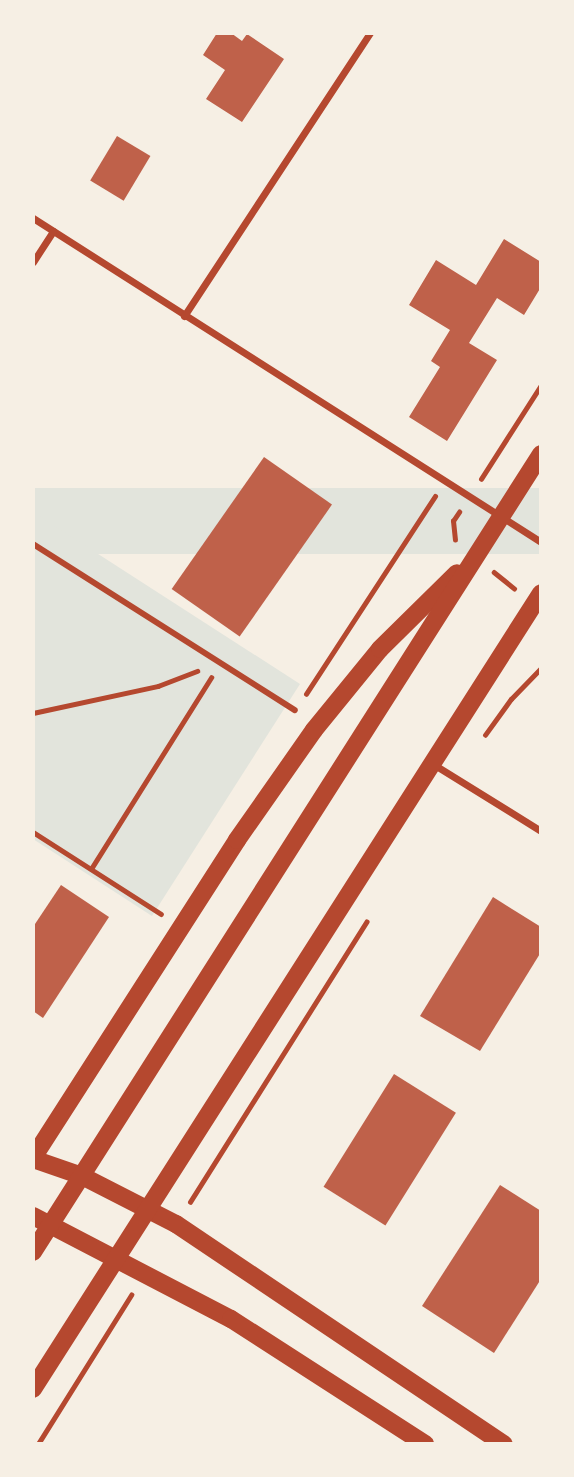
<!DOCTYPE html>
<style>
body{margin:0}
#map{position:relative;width:574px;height:1477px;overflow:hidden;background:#f6efe4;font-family:"Sofia Sans Condensed",sans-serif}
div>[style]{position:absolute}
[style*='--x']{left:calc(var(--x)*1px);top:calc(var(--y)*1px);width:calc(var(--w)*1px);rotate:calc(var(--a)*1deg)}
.green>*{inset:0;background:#e2e4dc;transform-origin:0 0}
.building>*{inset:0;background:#bf614a;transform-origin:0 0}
.path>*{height:4.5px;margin:-2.25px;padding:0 2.25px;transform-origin:2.25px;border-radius:2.25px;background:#b5482f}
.pedestrian>*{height:6px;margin:-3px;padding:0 3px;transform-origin:3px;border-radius:3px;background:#b5482f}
.minor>*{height:7px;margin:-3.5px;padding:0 3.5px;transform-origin:3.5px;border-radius:3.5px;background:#b5482f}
.primary>*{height:18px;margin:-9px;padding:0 9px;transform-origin:9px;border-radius:9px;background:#b5482f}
span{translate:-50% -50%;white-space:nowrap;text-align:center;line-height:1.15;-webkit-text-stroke:7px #f6efe4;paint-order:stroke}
.frame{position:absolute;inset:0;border:35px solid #f6efe4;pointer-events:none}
</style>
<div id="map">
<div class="green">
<div style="left:541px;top:488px;width:66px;height:936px;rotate:90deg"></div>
<div style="clip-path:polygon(33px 512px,300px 684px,152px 916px,33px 839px)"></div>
</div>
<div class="building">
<div style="clip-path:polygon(217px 33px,231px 33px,242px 41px,247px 34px,284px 59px,242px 122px,206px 99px,225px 70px,203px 55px)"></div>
<div style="left:117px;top:136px;width:39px;height:52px;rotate:31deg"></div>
<div style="clip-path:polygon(504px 239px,541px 262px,541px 287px,524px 315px,497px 298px,469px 343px,497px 360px,447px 441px,409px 417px,440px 367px,431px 361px,450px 330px,409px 305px,436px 260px,476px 285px)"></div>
<div style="left:264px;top:457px;width:83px;height:161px;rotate:35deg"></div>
<div style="clip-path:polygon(61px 885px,109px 917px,43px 1018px,33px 1011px,33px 927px)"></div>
<div style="clip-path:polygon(493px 897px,541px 927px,541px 952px,480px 1051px,420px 1016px)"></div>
<div style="left:394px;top:1074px;width:73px;height:133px;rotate:32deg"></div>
<div style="clip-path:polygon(500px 1185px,541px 1211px,541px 1279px,494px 1353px,422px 1306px)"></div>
</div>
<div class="path">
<div style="--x:481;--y:479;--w:112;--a:-57.4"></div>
<div style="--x:455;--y:540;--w:19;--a:-96"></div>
<div style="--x:453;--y:521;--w:11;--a:-56"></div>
<div style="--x:494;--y:572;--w:26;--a:39"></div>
<div style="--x:306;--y:694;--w:236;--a:-56.9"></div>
<div style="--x:33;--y:713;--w:128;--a:-12.2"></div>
<div style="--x:158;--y:686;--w:42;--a:-21"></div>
<div style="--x:485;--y:735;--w:44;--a:-54.2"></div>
<div style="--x:511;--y:699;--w:43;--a:-45.9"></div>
<div style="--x:33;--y:832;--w:152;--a:32.6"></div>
<div style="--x:91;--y:869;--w:226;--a:-57.9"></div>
<div style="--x:190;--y:1202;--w:331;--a:-57.8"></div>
<div style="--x:38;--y:1444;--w:176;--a:-58"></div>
</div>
<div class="pedestrian">
<div style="--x:33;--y:544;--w:310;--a:32.4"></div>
</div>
<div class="minor">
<div style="--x:33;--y:218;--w:603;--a:32.53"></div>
<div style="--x:33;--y:262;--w:37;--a:-57"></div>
<div style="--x:184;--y:316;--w:339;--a:-56.7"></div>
<div style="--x:433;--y:764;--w:127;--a:31.8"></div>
</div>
<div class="primary">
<div style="--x:33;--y:1158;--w:378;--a:-57.3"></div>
<div style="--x:237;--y:840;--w:134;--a:-55"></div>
<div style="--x:314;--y:730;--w:104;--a:-50.8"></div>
<div style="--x:380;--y:649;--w:108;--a:-44.6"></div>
<div style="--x:33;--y:1159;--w:52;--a:19.1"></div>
<div style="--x:82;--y:1176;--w:106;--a:27.1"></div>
<div style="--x:176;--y:1224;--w:395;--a:33.9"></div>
<div style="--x:33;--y:1216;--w:223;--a:27.5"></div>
<div style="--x:231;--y:1319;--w:231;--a:32.8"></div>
<div style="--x:33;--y:1252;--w:946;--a:-57.52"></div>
<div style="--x:33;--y:1389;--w:944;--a:-57.45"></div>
</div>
<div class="frame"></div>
</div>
